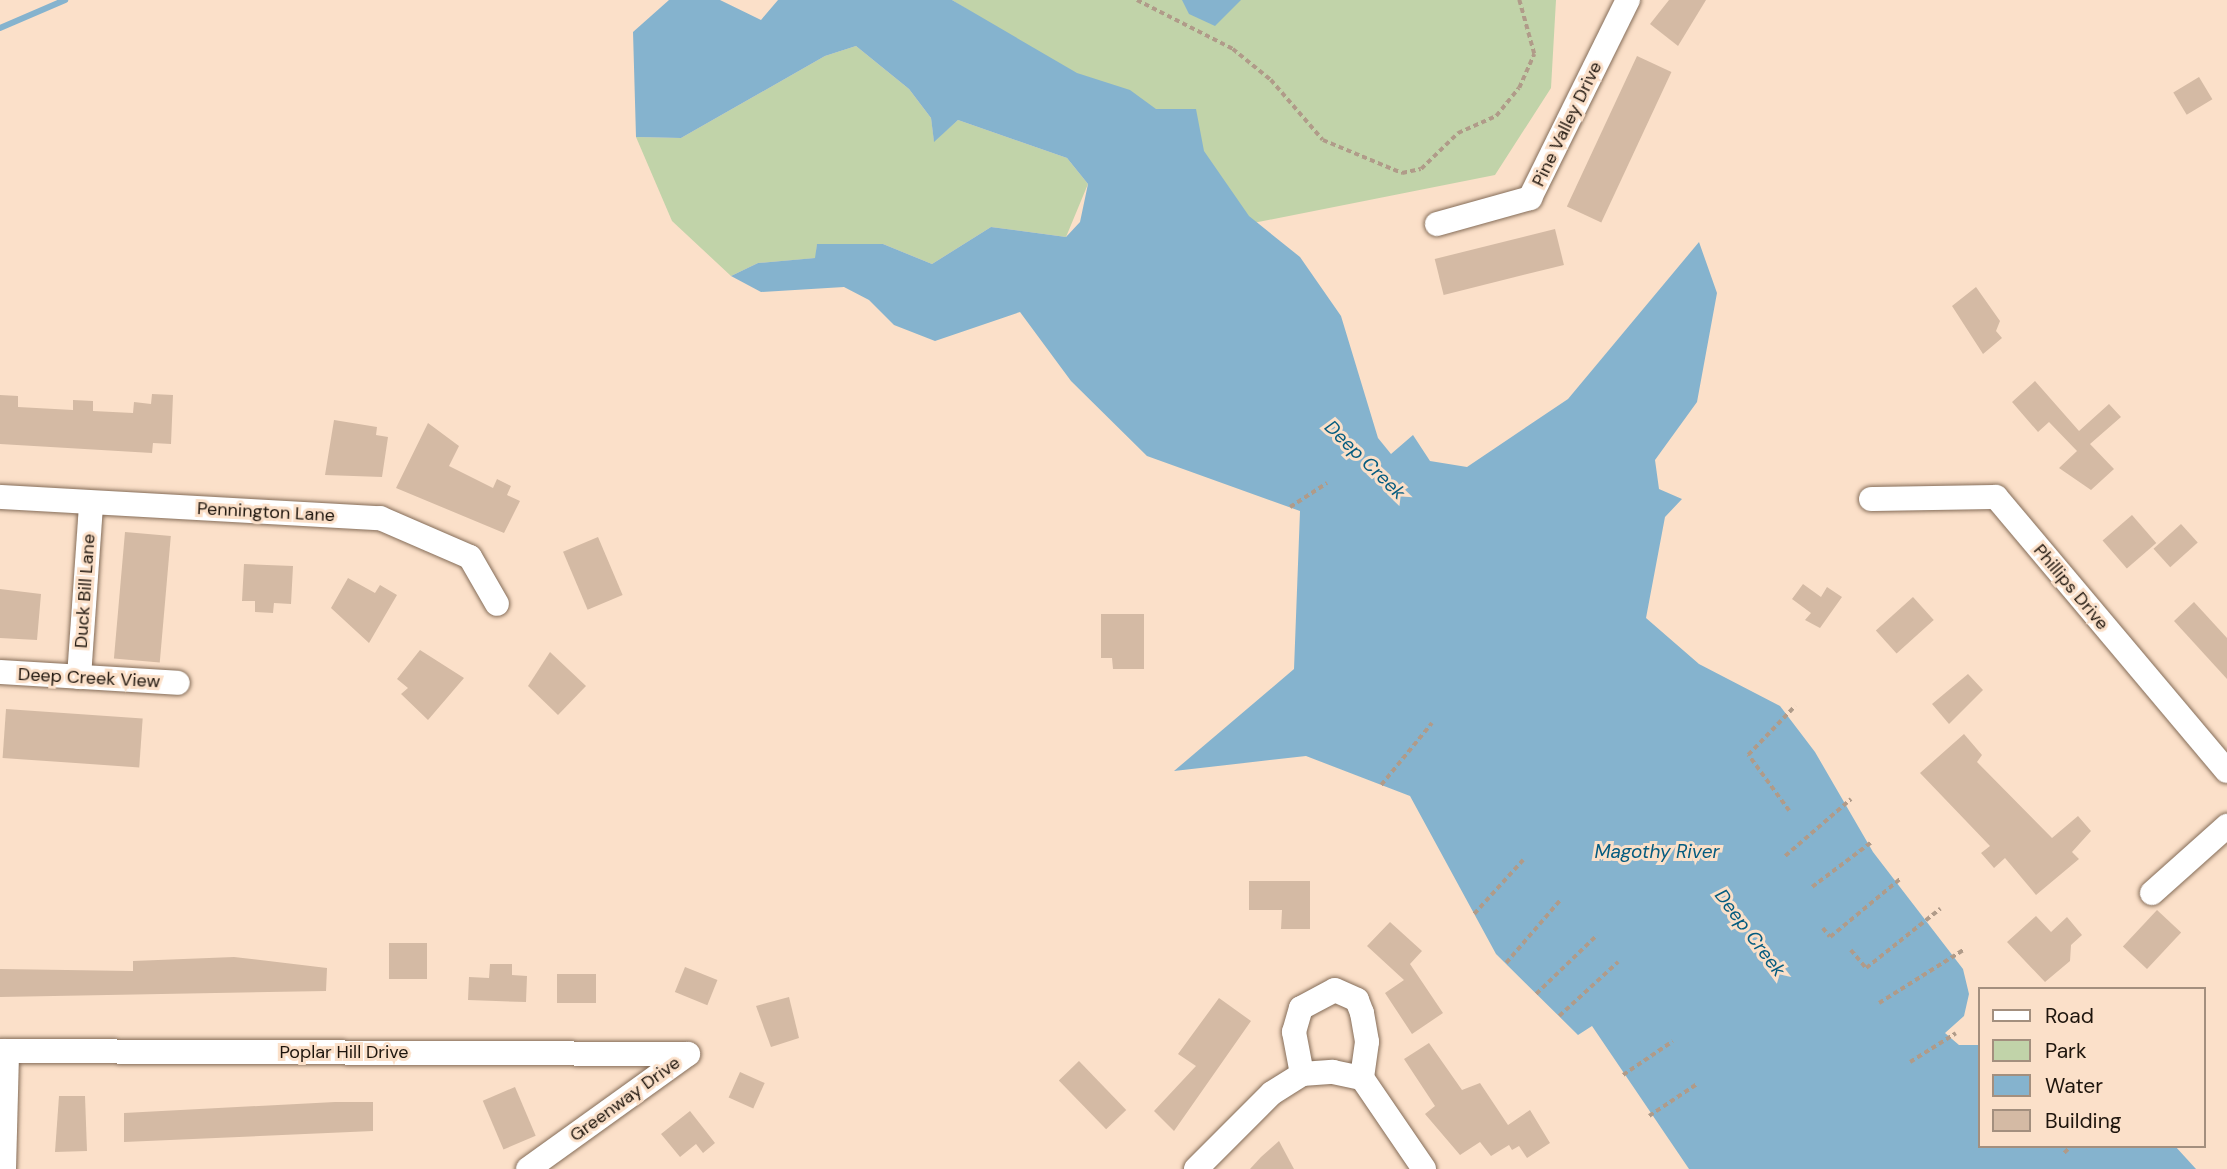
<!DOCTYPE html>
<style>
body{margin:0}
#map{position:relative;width:2227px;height:1169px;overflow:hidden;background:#fbe0c9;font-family:"DM Sans",sans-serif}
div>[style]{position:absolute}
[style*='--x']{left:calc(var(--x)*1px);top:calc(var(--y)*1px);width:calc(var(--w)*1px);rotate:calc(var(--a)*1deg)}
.green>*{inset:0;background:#c1d3a9}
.water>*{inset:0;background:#85b3ce}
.stream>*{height:6px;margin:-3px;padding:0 3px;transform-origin:3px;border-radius:3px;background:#85b3ce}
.building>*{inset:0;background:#d4baa4;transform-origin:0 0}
.path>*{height:3.5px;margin-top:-1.75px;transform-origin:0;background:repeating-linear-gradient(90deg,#b09b89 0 5px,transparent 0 8.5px)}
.roads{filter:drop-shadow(0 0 2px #846c58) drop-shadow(0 0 2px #846c58)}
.minor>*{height:24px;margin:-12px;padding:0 12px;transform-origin:12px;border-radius:12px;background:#fff}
span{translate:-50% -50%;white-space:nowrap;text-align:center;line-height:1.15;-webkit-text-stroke:6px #fbe0c9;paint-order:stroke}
.street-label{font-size:18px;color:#1e150d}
.water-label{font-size:19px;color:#045b7f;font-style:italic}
.legend{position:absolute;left:1978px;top:987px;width:228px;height:161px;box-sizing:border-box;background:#fbe0c9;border:2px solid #a38f7e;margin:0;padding:9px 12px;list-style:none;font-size:21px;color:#1e150d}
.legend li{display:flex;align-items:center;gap:14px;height:35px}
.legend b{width:35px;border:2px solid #a38f7e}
</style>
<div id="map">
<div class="green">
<div style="clip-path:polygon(952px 0,1556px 0,1551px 88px,1495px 175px,1238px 226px,1056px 65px)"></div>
<div style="clip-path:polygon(856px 46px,909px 89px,931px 118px,934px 141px,958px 120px,1067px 158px,1088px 184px,1066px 237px,991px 227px,932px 264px,883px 244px,817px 244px,816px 258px,758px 263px,731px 276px,672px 221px,636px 137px,681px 138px,825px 56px)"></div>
</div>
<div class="water">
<div style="clip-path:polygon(669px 0,720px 0,761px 20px,778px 0,952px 0,1077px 73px,1130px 90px,1156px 109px,1196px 109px,1204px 151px,1249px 216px,1300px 257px,1341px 316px,1378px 438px,1391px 454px,1413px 435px,1430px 461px,1467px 467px,1568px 399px,1699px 242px,1717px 293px,1697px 402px,1655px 460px,1659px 489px,1682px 499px,1665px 517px,1646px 618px,1699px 664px,1780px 706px,1815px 752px,1873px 852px,1963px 969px,1969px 994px,1964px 1016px,1945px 1033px,1959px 1045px,1980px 1045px,1980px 1146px,2175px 1146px,2196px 1169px,1689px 1169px,1592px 1026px,1578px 1035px,1496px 954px,1410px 796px,1306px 756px,1174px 771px,1294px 669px,1300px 511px,1147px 456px,1071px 381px,1020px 312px,935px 341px,894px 325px,869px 300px,844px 287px,761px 292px,731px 276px,758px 263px,815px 258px,817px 244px,883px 244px,932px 264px,991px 227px,1066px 237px,1080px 222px,1088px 184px,1067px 158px,958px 120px,934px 142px,931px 118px,909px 89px,856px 46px,825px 56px,681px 138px,636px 137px,633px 32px)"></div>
<div style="clip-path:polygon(1182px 0,1241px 0,1215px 26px,1189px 14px)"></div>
</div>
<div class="stream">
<div style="--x:0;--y:28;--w:71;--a:-23.3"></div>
</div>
<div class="building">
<div style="clip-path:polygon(1669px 0,1706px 0,1678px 46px,1650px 24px)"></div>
<div style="left:1637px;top:56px;width:38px;height:166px;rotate:25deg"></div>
<div style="left:2199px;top:77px;width:26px;height:30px;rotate:59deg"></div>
<div style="left:1555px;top:229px;width:37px;height:124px;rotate:76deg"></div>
<div style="clip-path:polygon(1976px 287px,2000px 321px,1996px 331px,2002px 338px,1983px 354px,1952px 306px)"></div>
<div style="clip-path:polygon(2035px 381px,2079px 431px,2109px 404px,2121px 417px,2090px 444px,2114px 469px,2091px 490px,2059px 468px,2077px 451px,2049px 422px,2038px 432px,2012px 402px)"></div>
<div style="clip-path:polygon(152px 394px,173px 395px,171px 444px,153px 443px,152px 453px,0 444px,0 395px,18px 396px,18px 407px,73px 410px,73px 400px,93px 401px,93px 411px,133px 413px,134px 402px,151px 404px)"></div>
<div style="clip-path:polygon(334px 420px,377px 427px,376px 435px,388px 437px,382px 477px,325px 475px)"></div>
<div style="clip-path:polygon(428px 423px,459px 446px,449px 466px,493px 488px,497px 479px,511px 486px,507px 495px,520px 501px,504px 533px,396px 488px)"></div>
<div style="left:2132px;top:515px;width:37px;height:39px;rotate:49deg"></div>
<div style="left:2181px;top:524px;width:25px;height:37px;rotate:48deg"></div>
<div style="left:125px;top:532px;width:46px;height:127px;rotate:5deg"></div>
<div style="left:598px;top:537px;width:63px;height:38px;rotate:67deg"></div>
<div style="clip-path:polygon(244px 564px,293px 566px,291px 604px,274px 603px,273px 613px,255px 612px,255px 601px,242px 601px)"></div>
<div style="clip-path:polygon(348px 578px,375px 593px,380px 585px,397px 595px,369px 643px,331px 608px)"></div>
<div style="clip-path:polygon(1803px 584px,1821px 597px,1827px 587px,1842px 597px,1820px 628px,1805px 620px,1811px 613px,1792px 599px)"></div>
<div style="clip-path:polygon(0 589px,41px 594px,37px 640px,0 638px)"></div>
<div style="left:1913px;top:597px;width:31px;height:50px;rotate:48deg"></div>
<div style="clip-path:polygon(2194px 602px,2227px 638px,2227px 679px,2174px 621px)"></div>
<div style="clip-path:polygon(1101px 614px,1144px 614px,1144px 669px,1113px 669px,1112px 658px,1101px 658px)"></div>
<div style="clip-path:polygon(420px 650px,464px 678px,428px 720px,401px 694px,408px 688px,397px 679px)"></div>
<div style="clip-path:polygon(550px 652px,586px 686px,558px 715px,528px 686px)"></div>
<div style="clip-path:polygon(1968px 674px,1983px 690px,1949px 724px,1932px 704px)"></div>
<div style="left:6px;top:709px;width:137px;height:49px;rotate:4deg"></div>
<div style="clip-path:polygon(1964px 734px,1982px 755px,1977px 762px,2052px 838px,2078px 816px,2091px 831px,2072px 852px,2079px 859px,2036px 895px,2005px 858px,1994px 868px,1981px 853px,1990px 846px,1920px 773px)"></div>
<div style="clip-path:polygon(1249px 881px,1310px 881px,1310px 929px,1281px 929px,1282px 910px,1249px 910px)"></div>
<div style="left:2157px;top:910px;width:33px;height:50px;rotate:43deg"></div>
<div style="clip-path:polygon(2036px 916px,2051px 932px,2067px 917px,2082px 935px,2071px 945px,2070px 961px,2045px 982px,2007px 942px)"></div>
<div style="clip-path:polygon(1390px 922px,1422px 951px,1410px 964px,1443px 1013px,1412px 1034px,1385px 993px,1404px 980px,1367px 946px)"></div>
<div style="left:389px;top:943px;width:38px;height:36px"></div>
<div style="clip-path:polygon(234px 957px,327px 968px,326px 991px,0 997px,0 969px,133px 971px,133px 961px)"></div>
<div style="clip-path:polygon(490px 964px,512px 964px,512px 975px,527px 976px,526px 1002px,468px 1000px,469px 977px,489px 978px)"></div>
<div style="left:685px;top:967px;width:35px;height:27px;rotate:22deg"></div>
<div style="left:557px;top:974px;width:39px;height:29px"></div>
<div style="clip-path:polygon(789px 997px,799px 1038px,771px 1047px,756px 1006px)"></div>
<div style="clip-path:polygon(1219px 998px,1251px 1021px,1174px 1131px,1154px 1111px,1196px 1066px,1178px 1054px)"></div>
<div style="clip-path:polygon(1429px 1043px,1462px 1090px,1480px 1083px,1508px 1125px,1530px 1110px,1550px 1143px,1527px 1158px,1519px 1146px,1512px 1150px,1509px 1145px,1491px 1156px,1480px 1142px,1460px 1155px,1425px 1114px,1435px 1106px,1404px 1059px)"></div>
<div style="left:1079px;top:1061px;width:68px;height:28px;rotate:46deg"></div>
<div style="left:740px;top:1072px;width:27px;height:28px;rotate:24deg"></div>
<div style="left:515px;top:1087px;width:53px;height:35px;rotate:67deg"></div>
<div style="clip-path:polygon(59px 1096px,85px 1096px,87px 1151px,55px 1152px)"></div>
<div style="clip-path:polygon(335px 1102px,373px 1102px,373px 1131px,124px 1142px,124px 1113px)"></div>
<div style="clip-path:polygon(690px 1111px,715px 1143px,703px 1153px,696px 1144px,680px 1157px,661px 1134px)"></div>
<div style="clip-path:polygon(1279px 1141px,1294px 1169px,1250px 1169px,1261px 1157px)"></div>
</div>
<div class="path">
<div style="--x:1137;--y:0;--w:108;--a:27"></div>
<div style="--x:1233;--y:49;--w:49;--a:39.2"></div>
<div style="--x:1271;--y:80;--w:79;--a:49.1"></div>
<div style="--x:1323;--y:140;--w:86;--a:22.7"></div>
<div style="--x:1402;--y:173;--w:19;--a:-12"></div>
<div style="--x:1421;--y:169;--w:52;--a:-44.2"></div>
<div style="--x:1458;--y:133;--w:42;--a:-24.1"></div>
<div style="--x:1496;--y:116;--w:36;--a:-51"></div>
<div style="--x:1519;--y:88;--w:37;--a:-66"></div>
<div style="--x:1534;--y:54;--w:56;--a:-105.5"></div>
<div style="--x:1290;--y:507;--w:44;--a:-33"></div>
<div style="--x:1381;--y:785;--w:80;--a:-50.6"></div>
<div style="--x:1789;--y:811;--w:69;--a:-126.2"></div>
<div style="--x:1748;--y:755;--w:68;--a:-46.2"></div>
<div style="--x:1785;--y:856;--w:87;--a:-40.8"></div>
<div style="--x:1812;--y:887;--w:76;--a:-37"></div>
<div style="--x:1474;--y:914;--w:73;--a:-47.8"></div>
<div style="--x:1823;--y:928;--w:11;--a:52"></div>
<div style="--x:1830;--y:937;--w:92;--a:-39.7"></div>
<div style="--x:1851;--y:950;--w:23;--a:50"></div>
<div style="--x:1866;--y:968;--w:95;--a:-38.6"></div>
<div style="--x:1506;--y:963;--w:84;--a:-49.3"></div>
<div style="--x:1536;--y:994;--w:85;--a:-44"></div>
<div style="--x:1879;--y:1003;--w:99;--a:-32.2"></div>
<div style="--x:1559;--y:1016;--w:80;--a:-42.5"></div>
<div style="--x:1910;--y:1062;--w:54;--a:-32.2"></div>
<div style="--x:1623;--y:1075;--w:60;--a:-34.2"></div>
<div style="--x:1649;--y:1116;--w:58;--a:-33.7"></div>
<div style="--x:2064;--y:1153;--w:10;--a:-45"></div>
</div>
<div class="roads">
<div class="minor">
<div style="--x:1437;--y:224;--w:97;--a:-15.6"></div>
<div style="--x:1530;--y:198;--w:221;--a:-63.7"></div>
<div style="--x:0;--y:497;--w:381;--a:3.2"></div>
<div style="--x:380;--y:518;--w:98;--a:23.4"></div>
<div style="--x:470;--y:557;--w:54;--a:60.1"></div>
<div style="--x:1871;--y:499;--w:125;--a:-0.9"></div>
<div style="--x:1996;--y:497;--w:358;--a:49.9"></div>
<div style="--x:0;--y:672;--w:178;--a:3.5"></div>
<div style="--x:79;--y:677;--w:173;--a:-86"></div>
<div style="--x:2152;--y:893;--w:101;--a:-41.8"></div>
<div style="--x:0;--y:1051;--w:688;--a:0.25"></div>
<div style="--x:1302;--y:1074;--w:43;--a:-100.8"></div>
<div style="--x:1294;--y:1032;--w:25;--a:-74"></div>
<div style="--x:1301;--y:1008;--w:38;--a:-28"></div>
<div style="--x:1335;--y:990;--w:24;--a:24"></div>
<div style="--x:1357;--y:1000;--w:14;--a:69"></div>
<div style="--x:1362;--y:1013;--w:29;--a:80"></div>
<div style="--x:1367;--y:1042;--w:36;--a:98"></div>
<div style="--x:4;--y:1169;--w:118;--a:-88.5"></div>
<div style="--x:528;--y:1169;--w:197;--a:-35.7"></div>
<div style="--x:1196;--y:1169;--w:107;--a:-45"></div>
<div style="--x:1272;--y:1093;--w:36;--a:-32"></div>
<div style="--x:1302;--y:1074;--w:31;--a:-4"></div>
<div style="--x:1333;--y:1072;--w:30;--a:12"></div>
<div style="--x:1362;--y:1078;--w:110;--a:55.7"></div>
</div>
</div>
<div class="street-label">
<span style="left:1567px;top:124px;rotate:-64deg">Pine Valley Drive</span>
<span style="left:266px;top:512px;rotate:3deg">Pennington Lane</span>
<span style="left:2071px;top:587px;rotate:50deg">Phillips Drive</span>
<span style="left:85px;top:591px;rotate:-86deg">Duck Bill Lane</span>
<span style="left:89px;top:678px;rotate:3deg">Deep Creek View</span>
<span style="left:344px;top:1052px">Poplar Hill Drive</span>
<span style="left:625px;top:1099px;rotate:-36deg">Greenway Drive</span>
</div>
<div class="water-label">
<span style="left:1365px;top:460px;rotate:44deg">Deep Creek</span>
<span style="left:1657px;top:852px">Magothy River</span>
<span style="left:1750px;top:933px;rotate:53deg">Deep Creek</span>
</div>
<ul class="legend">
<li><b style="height:9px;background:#fff"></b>Road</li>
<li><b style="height:19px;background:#c1d3a9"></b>Park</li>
<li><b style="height:19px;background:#85b3ce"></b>Water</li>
<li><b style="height:19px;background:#d4baa4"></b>Building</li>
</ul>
</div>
